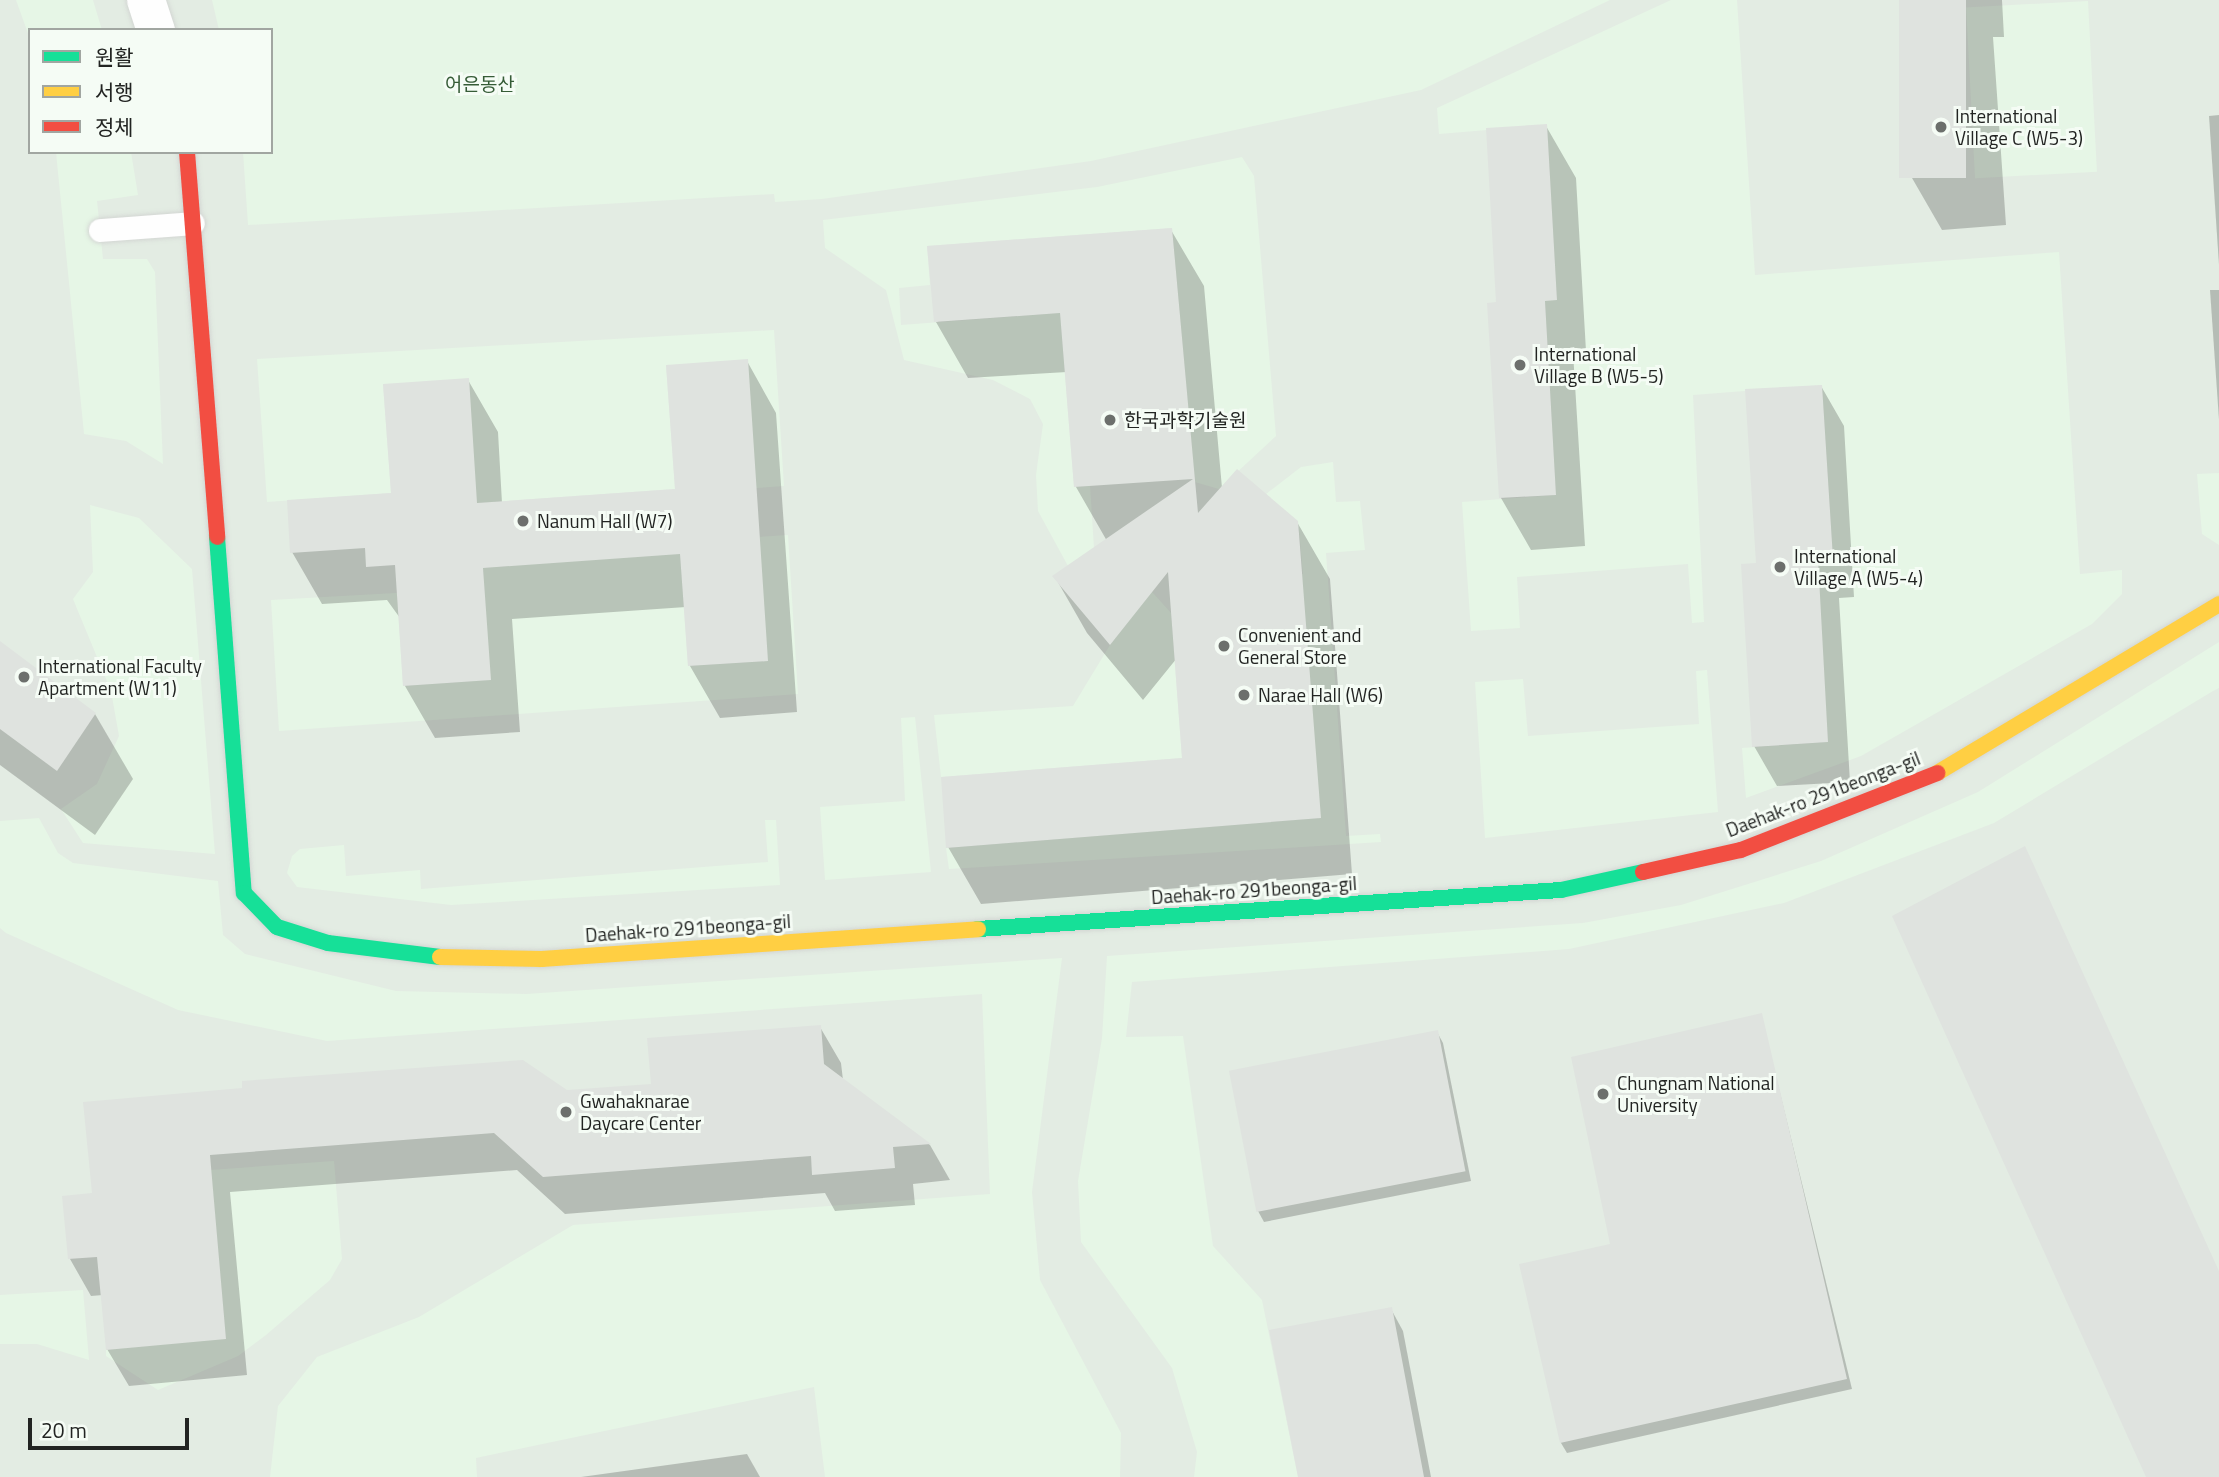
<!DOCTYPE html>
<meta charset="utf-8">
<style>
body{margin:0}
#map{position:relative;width:2219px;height:1477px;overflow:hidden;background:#f6fbf6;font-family:"Titillium Web","Noto Sans KR",sans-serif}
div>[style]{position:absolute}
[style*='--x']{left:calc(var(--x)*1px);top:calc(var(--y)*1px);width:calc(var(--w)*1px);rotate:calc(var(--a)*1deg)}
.built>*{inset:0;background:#e3ece3}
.green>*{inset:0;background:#e6f6e6;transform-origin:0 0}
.shadow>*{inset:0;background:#0003}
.building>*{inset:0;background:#dfe3df;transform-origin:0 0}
.roads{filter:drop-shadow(0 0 2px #d3d6d3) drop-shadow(0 0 2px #d3d6d3)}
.lane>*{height:23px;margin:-11.5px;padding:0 11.5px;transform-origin:11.5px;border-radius:11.5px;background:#fefefe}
.street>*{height:38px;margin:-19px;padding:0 19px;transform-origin:19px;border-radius:19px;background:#fefefe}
.fast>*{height:16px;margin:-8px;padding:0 8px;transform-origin:8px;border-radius:8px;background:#16e098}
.slow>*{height:16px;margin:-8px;padding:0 8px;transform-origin:8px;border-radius:8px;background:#ffcf43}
.jam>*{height:16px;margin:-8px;padding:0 8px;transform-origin:8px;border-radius:8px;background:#f24e42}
.dots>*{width:19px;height:19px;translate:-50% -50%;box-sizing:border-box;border:4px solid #f5fcf5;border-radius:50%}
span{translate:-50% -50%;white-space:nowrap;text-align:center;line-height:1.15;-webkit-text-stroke:6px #f5fcf5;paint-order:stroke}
.park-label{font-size:19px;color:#365c37}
.poi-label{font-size:19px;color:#222422}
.left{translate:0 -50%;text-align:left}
.street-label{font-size:19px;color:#222422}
.legend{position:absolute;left:28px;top:28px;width:245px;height:126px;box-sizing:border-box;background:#f5fcf5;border:2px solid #a1a6a1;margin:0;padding:9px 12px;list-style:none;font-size:21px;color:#222422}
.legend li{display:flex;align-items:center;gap:14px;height:35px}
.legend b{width:35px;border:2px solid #a1a6a1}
.scale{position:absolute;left:28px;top:1418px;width:161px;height:32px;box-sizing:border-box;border:4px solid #222422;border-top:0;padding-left:9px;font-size:21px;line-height:24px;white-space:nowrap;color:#222422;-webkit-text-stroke:5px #f5fcf5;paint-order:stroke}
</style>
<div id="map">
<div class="built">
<div style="clip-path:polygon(evenodd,0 0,2219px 0,2219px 1477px,0 1477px,0 0,30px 30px,271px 30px,271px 152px,30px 152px,30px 30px)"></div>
</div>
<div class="green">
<div style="clip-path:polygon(16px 0,93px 0,102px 30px,30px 30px,30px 39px)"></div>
<div style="clip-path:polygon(212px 0,1610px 0,1421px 90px,1091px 161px,822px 199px,775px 202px,774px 194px,248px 225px,243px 152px,271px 152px,271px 30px,219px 30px)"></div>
<div style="clip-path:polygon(1671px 0,1737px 0,1755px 275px,2059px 252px,2080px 574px,2122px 570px,2122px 594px,2092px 624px,1861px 756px,1746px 798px,1742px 748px,1828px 742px,1817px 559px,1833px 557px,1822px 385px,1693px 395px,1704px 622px,1692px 623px,1688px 564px,1517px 577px,1520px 628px,1471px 631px,1462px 502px,1556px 495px,1545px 301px,1557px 299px,1547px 125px,1439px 134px,1437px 108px)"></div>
<div style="left:2088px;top:1px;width:171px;height:122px;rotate:87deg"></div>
<div style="clip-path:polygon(56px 152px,131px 152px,138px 195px,97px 201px,103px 259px,147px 259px,155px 272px,163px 464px,126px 441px,84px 434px)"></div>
<div style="clip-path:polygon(1242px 157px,1254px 176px,1276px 436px,1219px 489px,1195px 482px,1172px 228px,927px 246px,930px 285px,899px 288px,901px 325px,1060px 313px,1074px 487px,1090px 486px,1094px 548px,1068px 566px,1038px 511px,1036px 475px,1043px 424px,1030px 399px,993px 380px,904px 360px,886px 290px,825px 248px,823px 220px,1097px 187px)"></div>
<div style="clip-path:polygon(774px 330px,784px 486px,756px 488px,666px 365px,675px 489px,477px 503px,383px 384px,391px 493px,267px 502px,257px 359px)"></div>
<div style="clip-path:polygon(1333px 462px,1336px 502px,1360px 501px,1365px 550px,1326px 553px,1346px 836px,1380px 834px,1381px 842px,949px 869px,946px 848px,1320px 818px,1284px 577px,1303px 574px,1299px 529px,1266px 494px,1301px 467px)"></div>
<div style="clip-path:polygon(2219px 473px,2219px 545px,2202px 534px,2197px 474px)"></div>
<div style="clip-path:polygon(90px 505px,139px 518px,192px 569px,215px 854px,83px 843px,61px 809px,97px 784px,119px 736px,111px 691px,73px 599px,93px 572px)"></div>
<div style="clip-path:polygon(788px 535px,798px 694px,279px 731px,271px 600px,397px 593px,403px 686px,490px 680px,483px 568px,680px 553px,688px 666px,767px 661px,759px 537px)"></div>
<div style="clip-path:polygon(1152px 592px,1171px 613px,1182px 758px,941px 777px,934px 715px,1073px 706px,1110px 645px)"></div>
<div style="clip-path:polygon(2219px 642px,2219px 688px,2213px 691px,1994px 823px,1784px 903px,1569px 949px,1132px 982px,1126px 1037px,1183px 1036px,1213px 1246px,1262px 1300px,1298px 1477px,1194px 1477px,1197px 1452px,1172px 1368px,1081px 1242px,1078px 1181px,1102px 1038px,1107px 956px,1583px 923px,1681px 905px,1821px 861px,1978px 792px)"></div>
<div style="clip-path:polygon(1707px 670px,1718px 812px,1485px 838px,1475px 682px,1523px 679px,1528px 736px,1699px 724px,1696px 671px)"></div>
<div style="clip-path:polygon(915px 717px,931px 872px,825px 880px,820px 807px,905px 801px,901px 718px)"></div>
<div style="clip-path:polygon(39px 818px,58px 853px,73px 863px,218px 881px,223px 935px,245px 954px,396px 991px,526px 994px,1062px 958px,1032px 1192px,1040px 1280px,1121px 1433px,1120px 1477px,825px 1477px,814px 1387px,476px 1458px,477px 1477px,270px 1477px,278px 1406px,317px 1357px,419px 1317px,573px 1225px,990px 1194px,982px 994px,327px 1041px,178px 1010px,6px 933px,0 928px,0 821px)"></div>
<div style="clip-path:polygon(765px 820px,776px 820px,780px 885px,451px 905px,297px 887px,287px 873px,292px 856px,300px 849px,344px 845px,346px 876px,420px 870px,421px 889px,768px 862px)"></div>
<div style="clip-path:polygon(334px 1161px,342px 1259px,330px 1280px,266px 1335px,238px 1356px,158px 1390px,106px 1356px,106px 1350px,226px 1338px,211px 1170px)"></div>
<div style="clip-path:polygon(83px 1290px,89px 1360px,37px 1344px,0 1344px,0 1295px)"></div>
</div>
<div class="shadow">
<div style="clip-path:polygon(1901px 0,2002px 0,2004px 37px,1993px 37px,2006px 225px,1942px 230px,1912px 178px)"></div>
<div style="clip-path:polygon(2219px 115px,2219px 265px,2209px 116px)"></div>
<div style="clip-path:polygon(1546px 126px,1576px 178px,1586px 351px,1573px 352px,1585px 546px,1531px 550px,1501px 498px,1498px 304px)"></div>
<div style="clip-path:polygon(1171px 230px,1204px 286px,1222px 488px,1297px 522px,1330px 579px,1352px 874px,981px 904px,948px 847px,1184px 759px,1177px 658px,1143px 700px,1087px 633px,1055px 577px,1107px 541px,1076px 487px,1067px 372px,968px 378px,936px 322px)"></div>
<div style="clip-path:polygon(2210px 290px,2219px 290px,2219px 420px)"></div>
<div style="clip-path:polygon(747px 361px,776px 413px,797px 712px,720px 718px,690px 666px,686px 607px,512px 619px,520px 732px,435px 738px,405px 686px,400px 618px,387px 600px,322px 604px,292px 552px,392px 494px,468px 380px,498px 432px,502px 503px,677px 491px)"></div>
<div style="clip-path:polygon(1821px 386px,1844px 426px,1854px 597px,1839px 598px,1850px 782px,1777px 786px,1754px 746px,1757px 565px)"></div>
<div style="clip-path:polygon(0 643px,95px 714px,133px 779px,95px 835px,0 765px)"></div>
<div style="clip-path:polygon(1761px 1015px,1852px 1389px,1567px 1453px,1561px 1443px,1612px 1245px)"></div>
<div style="clip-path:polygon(820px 1027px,841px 1063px,843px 1080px,930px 1145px,950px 1180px,913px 1184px,915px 1205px,835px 1211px,825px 1193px,565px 1214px,517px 1170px,230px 1192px,247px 1375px,129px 1386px,107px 1349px,103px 1295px,91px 1296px,70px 1259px,94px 1194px,85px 1104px,567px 1092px,653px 1086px)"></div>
<div style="clip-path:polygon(1437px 1032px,1443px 1043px,1471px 1181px,1264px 1222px,1258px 1211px)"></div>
<div style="clip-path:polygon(1391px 1309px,1403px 1331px,1431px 1477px,1300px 1477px)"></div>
<div style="clip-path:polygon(747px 1454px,760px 1477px,581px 1477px)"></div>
</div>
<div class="building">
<div style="left:1899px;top:0;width:67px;height:178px"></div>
<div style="clip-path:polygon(1547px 124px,1557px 300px,1545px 301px,1556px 495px,1499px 498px,1487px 303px,1496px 302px,1486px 128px)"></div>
<div style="clip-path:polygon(1172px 228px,1198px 513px,1237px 469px,1298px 521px,1321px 818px,946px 848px,941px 777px,1182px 758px,1168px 572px,1110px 645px,1052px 576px,1193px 479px,1074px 487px,1060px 313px,934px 322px,927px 246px)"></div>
<div style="clip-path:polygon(748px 359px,768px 661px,688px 666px,680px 554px,483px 568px,491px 680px,403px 686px,395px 565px,366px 567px,365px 548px,290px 553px,287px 500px,391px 493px,383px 384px,469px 378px,477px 503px,675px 489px,666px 365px)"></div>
<div style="clip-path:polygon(1822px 385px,1833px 558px,1818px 559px,1828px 742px,1752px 747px,1741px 564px,1756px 563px,1745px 389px)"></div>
<div style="clip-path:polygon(0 641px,96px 713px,57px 771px,0 729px)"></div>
<div style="clip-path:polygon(2025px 846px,2219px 1271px,2219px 1477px,2146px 1477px,1892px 916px)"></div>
<div style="clip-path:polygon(1762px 1013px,1847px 1379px,1560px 1443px,1519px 1264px,1610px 1244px,1571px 1057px)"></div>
<div style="clip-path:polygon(821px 1025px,824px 1064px,931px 1144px,893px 1147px,895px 1168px,812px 1175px,811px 1156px,543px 1177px,494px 1133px,210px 1155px,226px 1339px,106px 1350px,97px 1257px,68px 1259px,62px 1196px,92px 1193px,83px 1102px,242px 1088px,242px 1081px,523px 1060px,567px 1090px,651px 1084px,647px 1038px)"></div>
<div style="left:1438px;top:1030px;width:144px;height:213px;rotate:79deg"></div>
<div style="clip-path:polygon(1392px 1307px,1424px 1477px,1298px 1477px,1269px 1330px)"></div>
</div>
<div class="roads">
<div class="lane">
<div style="--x:100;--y:230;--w:93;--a:-4.3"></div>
</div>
<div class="street">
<div style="--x:146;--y:0;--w:32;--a:72"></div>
</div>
<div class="fast">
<div style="--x:217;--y:537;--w:357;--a:85.7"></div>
<div style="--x:244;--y:893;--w:47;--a:45.9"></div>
<div style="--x:277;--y:927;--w:53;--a:17.4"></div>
<div style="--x:328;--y:943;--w:113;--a:7.1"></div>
<div style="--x:978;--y:929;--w:584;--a:-3.83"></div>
<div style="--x:1561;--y:890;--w:84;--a:-12.4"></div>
</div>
<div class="slow">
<div style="--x:1937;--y:773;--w:329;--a:-30.9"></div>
<div style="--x:440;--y:957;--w:102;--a:1.1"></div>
<div style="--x:542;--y:959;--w:437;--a:-3.9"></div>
</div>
<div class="jam">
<div style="--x:187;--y:152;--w:386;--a:85.5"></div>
<div style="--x:1643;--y:872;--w:100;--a:-12.7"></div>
<div style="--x:1741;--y:850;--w:211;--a:-21.4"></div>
</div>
</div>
<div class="dots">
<div style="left:1941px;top:127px;background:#6c6f6c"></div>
<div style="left:1520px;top:365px;background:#6c6f6c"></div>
<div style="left:1110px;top:420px;background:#6c6f6c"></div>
<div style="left:523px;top:521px;background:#6c6f6c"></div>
<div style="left:1780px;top:567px;background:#6c6f6c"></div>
<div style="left:1224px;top:646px;background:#6c6f6c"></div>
<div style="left:24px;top:677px;background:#6c6f6c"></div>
<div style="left:1244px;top:695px;background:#6c6f6c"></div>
<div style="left:1603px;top:1094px;background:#6c6f6c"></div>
<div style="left:566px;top:1112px;background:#6c6f6c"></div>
</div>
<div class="park-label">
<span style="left:480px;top:84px">어은동산</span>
</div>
<div class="poi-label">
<span class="left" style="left:1955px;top:127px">International<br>Village C (W5-3)</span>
<span class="left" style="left:1534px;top:365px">International<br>Village B (W5-5)</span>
<span class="left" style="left:1124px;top:420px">한국과학기술원</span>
<span class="left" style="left:537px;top:521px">Nanum Hall (W7)</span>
<span class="left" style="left:1794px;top:567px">International<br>Village A (W5-4)</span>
<span class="left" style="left:1238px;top:646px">Convenient and<br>General Store</span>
<span class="left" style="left:38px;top:677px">International Faculty<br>Apartment (W11)</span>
<span class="left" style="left:1258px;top:695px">Narae Hall (W6)</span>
<span class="left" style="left:1617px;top:1094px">Chungnam National<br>University</span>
<span class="left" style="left:580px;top:1112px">Gwahaknarae<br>Daycare Center</span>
</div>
<div class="street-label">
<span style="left:1823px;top:794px;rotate:-21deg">Daehak-ro 291beonga-gil</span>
<span style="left:1254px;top:890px;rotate:-4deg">Daehak-ro 291beonga-gil</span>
<span style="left:688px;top:928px;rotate:-4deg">Daehak-ro 291beonga-gil</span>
</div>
<ul class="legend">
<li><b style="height:9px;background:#16e098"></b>원활</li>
<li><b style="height:9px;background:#ffcf43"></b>서행</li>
<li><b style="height:9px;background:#f24e42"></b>정체</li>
</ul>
<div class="scale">20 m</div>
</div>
